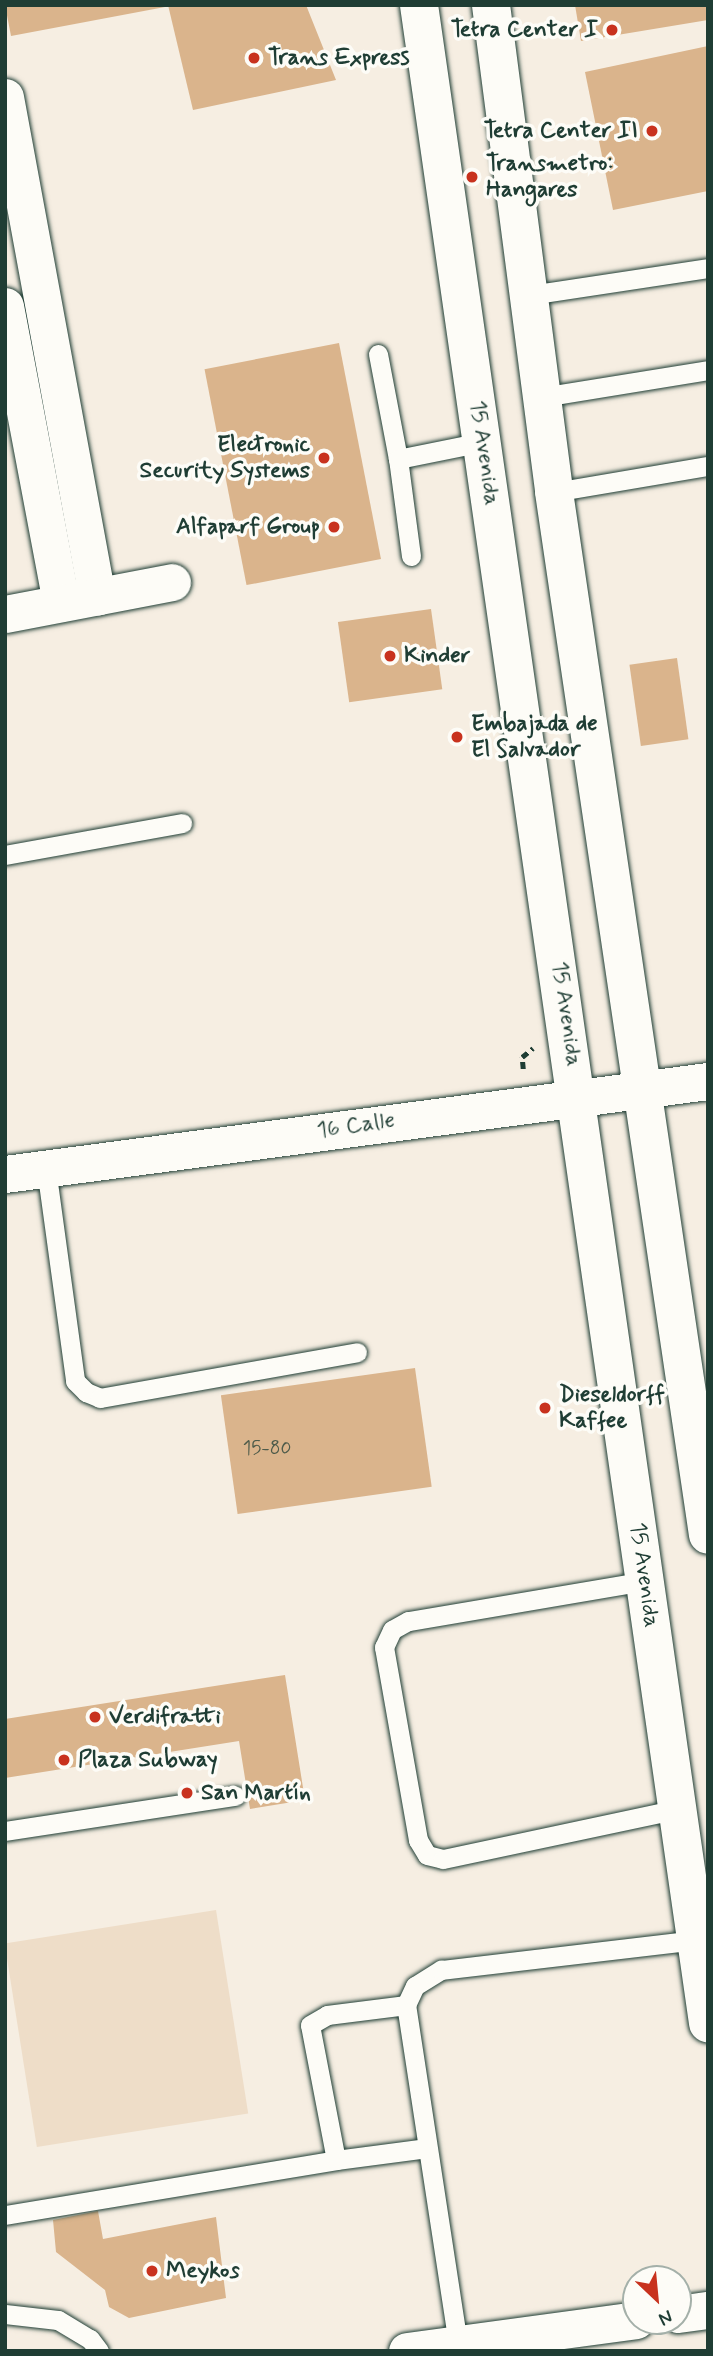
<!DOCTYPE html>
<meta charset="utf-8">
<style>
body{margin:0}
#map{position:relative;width:713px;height:2356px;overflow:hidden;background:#f6eee2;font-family:Mynerve,sans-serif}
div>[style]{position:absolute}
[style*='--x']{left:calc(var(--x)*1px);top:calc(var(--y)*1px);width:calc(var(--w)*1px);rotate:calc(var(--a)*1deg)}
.built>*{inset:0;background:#eeddc8;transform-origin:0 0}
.building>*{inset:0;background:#dab48c;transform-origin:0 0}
.path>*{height:4.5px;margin-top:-2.25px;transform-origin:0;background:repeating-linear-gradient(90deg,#1f3d34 0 7px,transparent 0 12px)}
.roads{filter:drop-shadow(0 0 2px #1f3d34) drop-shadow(0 0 2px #1f3d34)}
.lane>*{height:19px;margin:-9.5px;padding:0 9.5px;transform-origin:9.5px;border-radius:9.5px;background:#fdfcf7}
.street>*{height:37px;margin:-18.5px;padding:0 18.5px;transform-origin:18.5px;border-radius:18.5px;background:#fdfcf7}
.secondary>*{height:38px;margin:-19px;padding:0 19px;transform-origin:19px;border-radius:19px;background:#fdfcf7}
.dots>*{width:19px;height:19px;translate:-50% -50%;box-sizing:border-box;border:4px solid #fdfcf7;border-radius:50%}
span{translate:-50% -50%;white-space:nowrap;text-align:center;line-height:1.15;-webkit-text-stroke:7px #fdfcf7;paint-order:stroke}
.number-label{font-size:19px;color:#4e5b4a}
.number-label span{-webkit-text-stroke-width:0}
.poi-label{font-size:23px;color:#1f3d34;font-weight:700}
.right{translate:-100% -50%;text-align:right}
.left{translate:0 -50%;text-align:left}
.street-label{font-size:23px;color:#1f3d34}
.frame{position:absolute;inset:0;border:7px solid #1f3d34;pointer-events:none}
.north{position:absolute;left:622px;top:2265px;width:70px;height:70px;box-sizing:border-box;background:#fdfcf7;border:2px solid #a4b0a9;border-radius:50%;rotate:154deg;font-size:19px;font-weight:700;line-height:28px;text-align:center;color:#1f3d34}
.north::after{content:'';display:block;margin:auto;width:24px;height:32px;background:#c8321e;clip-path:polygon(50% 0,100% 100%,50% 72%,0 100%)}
</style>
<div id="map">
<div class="built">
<div style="left:216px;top:1910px;width:206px;height:214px;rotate:81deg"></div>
</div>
<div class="building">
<div style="clip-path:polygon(5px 5px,165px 5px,165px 7px,11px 36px)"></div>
<div style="clip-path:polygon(168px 5px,306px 5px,336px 80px,193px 110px)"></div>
<div style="clip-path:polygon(575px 5px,708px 5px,708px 20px,581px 41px)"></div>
<div style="clip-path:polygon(708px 46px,708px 191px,613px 210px,585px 72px)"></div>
<div style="left:339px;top:343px;width:220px;height:137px;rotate:79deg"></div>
<div style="left:431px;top:609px;width:81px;height:94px;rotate:82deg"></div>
<div style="left:677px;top:658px;width:82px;height:48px;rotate:82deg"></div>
<div style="left:415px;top:1368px;width:120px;height:196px;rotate:82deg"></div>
<div style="clip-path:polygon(285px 1675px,305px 1800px,250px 1809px,239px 1741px,5px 1778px,5px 1719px)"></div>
<div style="clip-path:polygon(98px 2211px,103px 2239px,216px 2217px,226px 2298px,129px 2318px,109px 2307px,105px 2290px,56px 2252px,53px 2220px)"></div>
</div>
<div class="path">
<div style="--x:523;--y:1069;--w:12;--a:-95"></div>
<div style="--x:522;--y:1057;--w:14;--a:-39"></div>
</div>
<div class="roads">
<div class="lane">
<div style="--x:530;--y:295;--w:180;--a:-8.6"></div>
<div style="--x:378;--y:354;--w:107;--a:79.2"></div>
<div style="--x:542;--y:397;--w:168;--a:-9.2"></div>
<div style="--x:554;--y:492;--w:156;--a:-9.6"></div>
<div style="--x:411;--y:556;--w:98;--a:-97.6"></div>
<div style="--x:398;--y:459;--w:86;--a:-11.4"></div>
<div style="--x:5;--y:855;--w:180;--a:-10.2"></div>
<div style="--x:46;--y:1168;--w:215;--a:82.2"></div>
<div style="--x:75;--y:1381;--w:16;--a:45"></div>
<div style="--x:86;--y:1392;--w:15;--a:23"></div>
<div style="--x:100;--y:1398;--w:261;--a:-10.1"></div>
<div style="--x:645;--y:1581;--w:240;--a:170.4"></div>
<div style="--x:408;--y:1621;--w:18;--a:151"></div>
<div style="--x:392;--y:1630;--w:19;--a:115"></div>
<div style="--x:384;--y:1647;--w:196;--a:80"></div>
<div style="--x:418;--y:1840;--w:17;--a:59"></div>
<div style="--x:427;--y:1855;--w:16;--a:14"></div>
<div style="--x:443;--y:1859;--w:240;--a:-12"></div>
<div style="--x:5;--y:1831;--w:233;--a:-8.7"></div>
<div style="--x:336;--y:2160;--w:92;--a:-7.5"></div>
<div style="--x:5;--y:2215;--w:336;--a:-9.4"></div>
<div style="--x:336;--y:2160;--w:137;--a:-100.9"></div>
<div style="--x:310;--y:2025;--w:20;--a:-30"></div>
<div style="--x:327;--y:2015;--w:80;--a:-7.2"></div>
<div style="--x:5;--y:2314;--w:53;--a:6.5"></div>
<div style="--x:58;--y:2320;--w:37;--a:31"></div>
<div style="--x:90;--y:2339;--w:15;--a:53"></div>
<div style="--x:458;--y:2344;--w:343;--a:-98.7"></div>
<div style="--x:406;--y:2005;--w:21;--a:-65"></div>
<div style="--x:415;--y:1986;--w:31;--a:-32"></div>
<div style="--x:441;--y:1970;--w:256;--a:-6.7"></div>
</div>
<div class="street">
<div style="--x:5;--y:97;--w:508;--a:79.57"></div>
<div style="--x:5;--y:306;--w:302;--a:79.3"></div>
<div style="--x:5;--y:614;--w:170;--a:-10.8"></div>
<div style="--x:5;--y:1174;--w:709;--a:-7.54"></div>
<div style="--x:678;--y:2314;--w:30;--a:-8"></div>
<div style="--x:407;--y:2351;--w:231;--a:-7.7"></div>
</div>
<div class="secondary">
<div style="--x:419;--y:5;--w:2039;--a:81.85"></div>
<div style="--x:491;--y:5;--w:491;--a:82.6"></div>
<div style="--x:554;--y:492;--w:1054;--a:81.6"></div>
</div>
</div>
<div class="dots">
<div style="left:612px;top:30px;background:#c8321e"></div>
<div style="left:254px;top:58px;background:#c8321e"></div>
<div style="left:652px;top:131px;background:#c8321e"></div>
<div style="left:472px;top:177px;background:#c8321e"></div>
<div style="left:324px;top:458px;background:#c8321e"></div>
<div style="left:334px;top:527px;background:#c8321e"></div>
<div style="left:390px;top:656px;background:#c8321e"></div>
<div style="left:457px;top:737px;background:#c8321e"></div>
<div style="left:545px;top:1408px;background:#c8321e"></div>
<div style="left:95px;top:1717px;background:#c8321e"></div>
<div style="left:64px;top:1760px;background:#c8321e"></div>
<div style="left:187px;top:1793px;background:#c8321e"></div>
<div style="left:152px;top:2271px;background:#c8321e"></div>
</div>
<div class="number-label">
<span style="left:267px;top:1449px">15-80</span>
</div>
<div class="poi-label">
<span class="right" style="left:598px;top:30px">Tetra Center I</span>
<span class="left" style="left:268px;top:58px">Trans Express</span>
<span class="right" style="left:638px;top:131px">Tetra Center II</span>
<span class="left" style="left:486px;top:177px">Transmetro:<br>Hangares</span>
<span class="right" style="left:310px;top:458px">Electronic<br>Security Systems</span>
<span class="right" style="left:320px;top:527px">Alfaparf Group</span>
<span class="left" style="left:404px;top:656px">Kinder</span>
<span class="left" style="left:471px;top:737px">Embajada de<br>El Salvador</span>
<span class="left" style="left:559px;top:1408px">Dieseldorff<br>Kaffee</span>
<span class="left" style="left:109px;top:1717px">Verdifratti</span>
<span class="left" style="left:78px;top:1760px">Plaza Subway</span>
<span class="left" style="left:201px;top:1793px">San Martín</span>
<span class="left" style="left:166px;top:2271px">Meykos</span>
</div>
<div class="street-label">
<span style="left:484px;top:453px;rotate:82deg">15 Avenida</span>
<span style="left:566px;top:1014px;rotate:82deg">15 Avenida</span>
<span style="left:356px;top:1126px;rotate:-8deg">16 Calle</span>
<span style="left:644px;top:1575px;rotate:82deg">15 Avenida</span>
</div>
<div class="frame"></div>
<div class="north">N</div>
</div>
